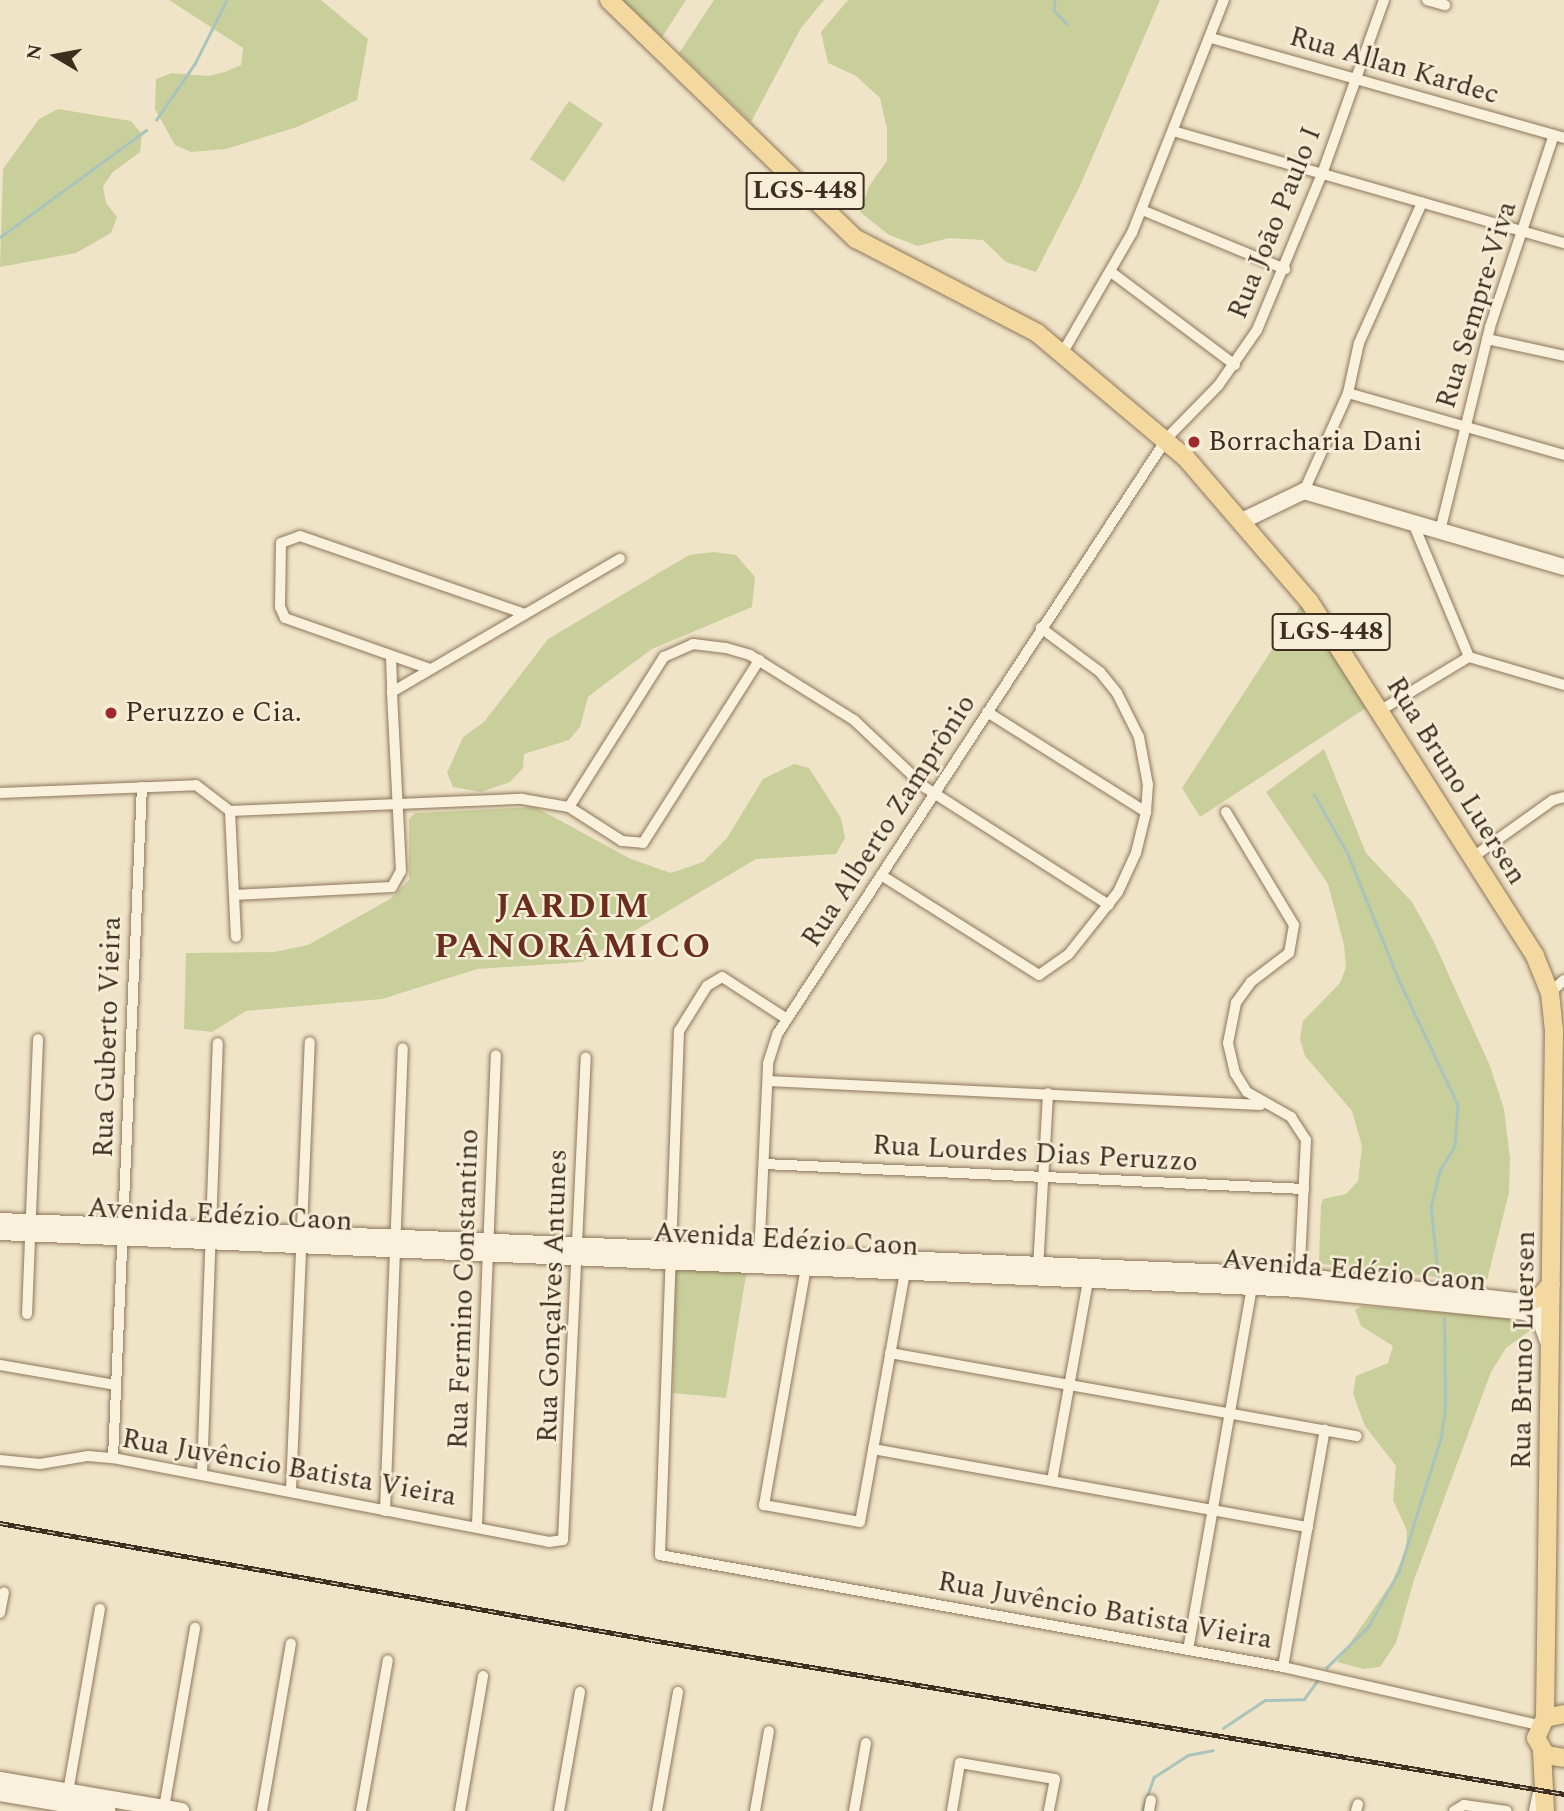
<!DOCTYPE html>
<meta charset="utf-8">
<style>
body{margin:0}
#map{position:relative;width:1564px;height:1811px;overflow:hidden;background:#f0e4c8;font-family:Spectral,serif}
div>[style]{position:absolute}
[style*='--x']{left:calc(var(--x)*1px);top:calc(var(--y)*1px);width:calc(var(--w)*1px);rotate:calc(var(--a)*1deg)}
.green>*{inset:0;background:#c9cf9b;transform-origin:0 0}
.stream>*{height:2.5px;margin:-1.25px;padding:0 1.25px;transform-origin:1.25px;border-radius:1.25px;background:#a9c4bc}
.roads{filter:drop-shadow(0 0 2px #8d765c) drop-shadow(0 0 2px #8d765c)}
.street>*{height:10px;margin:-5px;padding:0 5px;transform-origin:5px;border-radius:5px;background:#faf1dc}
.secondary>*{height:16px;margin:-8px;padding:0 8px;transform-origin:8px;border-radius:8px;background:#faf1dc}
.primary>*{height:18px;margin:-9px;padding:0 9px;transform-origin:9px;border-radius:9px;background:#f3d9a0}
.rail>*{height:5px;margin-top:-2.5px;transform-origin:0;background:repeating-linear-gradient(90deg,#f7eed8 0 8px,#3d2e20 0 16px);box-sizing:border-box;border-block:2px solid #3d2e20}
.dots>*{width:19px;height:19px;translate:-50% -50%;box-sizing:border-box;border:4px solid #f7eed8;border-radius:50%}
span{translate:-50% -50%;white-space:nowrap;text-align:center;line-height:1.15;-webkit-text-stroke:5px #f7eed8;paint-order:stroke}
.shield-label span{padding:2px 5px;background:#f7eed8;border:2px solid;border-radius:5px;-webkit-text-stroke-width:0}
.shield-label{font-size:26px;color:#3d2e20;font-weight:700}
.street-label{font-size:28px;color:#3d2e20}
.poi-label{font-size:28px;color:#3d2e20}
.left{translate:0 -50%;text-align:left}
.district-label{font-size:35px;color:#6b2e1e;font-weight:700;letter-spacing:2px}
.north{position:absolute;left:21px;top:21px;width:70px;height:70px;-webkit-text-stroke:5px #f7eed8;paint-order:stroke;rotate:280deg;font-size:19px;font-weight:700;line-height:28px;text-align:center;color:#3d2e20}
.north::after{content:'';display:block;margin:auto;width:24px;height:32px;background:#3d2e20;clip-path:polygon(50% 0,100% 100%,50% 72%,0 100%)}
</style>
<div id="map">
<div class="green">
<div style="clip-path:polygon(169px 0,321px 0,368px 39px,357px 100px,297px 127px,226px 149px,191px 152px,175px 145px,155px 109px,156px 79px,172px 73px,208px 76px,225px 72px,241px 65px,243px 48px)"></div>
<div style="clip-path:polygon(621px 0,686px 0,662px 37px)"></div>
<div style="clip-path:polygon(714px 0,824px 0,801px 28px,751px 122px,679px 53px)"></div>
<div style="clip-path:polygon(848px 0,1160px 0,1080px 186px,1036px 272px,1006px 262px,983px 240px,949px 238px,918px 246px,889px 235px,860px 212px,869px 186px,887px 161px,887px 129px,880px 98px,856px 76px,828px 63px,821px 32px)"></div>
<div style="left:569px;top:101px;width:41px;height:70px;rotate:34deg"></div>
<div style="clip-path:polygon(58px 109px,131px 121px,142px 134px,140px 152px,113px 172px,103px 186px,106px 203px,117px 217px,111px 233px,76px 253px,0 267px,3px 169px,39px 119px)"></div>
<div style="clip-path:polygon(714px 552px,736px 555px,755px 577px,752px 607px,652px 649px,614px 677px,588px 697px,580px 727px,569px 740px,524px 754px,523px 768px,510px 782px,481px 792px,453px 787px,447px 773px,463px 737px,484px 722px,548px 639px,689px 555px)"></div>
<div style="clip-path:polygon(1301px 605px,1366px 708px,1200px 817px,1182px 788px)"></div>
<div style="clip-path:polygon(1324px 749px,1366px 853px,1412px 902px,1433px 940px,1490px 1066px,1504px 1109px,1510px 1159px,1509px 1193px,1487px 1280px,1480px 1282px,1323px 1264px,1319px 1260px,1321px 1205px,1323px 1199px,1346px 1194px,1358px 1181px,1362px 1146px,1352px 1111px,1305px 1056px,1300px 1039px,1303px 1021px,1340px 983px,1346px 967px,1344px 945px,1328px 884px,1266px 792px)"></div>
<div style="clip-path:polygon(794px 764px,809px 768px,841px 818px,845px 838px,836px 854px,756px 859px,582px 962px,477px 969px,382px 999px,246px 1011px,212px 1032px,184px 1029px,186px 953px,274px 952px,308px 945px,390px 899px,409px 880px,409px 819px,415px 813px,535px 807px,631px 859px,671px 873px,703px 862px,727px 838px,763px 779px)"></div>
<div style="clip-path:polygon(676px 1266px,747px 1269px,726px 1398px,673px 1393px)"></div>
<div style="clip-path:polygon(1362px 1306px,1513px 1318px,1530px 1323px,1531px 1330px,1506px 1348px,1491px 1372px,1414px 1580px,1396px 1643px,1380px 1667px,1364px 1669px,1337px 1662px,1392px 1582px,1406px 1549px,1407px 1531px,1393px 1500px,1396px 1466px,1365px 1426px,1353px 1394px,1356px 1376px,1388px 1363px,1393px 1346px,1361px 1326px,1355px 1310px)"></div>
</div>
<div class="stream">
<div style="--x:1055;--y:0;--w:10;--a:96"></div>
<div style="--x:1054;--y:10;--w:19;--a:47"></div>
<div style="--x:156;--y:120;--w:69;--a:-55.6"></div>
<div style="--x:195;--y:63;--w:69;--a:-63.4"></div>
<div style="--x:0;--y:237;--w:181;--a:-36.2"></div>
<div style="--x:1314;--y:794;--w:69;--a:60.5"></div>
<div style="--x:1348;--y:854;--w:134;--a:68"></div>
<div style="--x:1398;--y:978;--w:140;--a:64.7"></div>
<div style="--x:1458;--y:1105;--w:41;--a:94.2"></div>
<div style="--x:1455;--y:1146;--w:29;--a:121"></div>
<div style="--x:1440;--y:1171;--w:36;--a:104"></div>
<div style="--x:1431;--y:1206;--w:76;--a:84"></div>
<div style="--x:1326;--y:1668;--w:59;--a:-44.3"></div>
<div style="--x:1368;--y:1627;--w:64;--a:-61"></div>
<div style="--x:1399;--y:1571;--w:140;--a:-72.6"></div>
<div style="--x:1441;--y:1437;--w:30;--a:-82"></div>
<div style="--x:1445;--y:1407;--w:89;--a:-90.6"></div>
<div style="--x:1223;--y:1728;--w:50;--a:-33.7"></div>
<div style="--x:1265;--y:1700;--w:39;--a:-1"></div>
<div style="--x:1304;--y:1699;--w:22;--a:-54"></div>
<div style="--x:1142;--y:1811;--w:36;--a:-71"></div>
<div style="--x:1154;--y:1777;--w:40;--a:-32.9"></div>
<div style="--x:1188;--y:1755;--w:25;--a:-11"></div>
</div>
<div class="roads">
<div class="street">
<div style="--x:1427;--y:0;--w:19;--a:16"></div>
<div style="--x:1211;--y:38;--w:367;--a:15.8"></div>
<div style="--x:1173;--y:131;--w:407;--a:16"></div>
<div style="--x:1142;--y:210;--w:155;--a:22.4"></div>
<div style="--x:1111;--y:272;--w:155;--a:36.9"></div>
<div style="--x:1487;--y:339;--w:79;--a:12.4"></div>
<div style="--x:1063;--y:352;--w:138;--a:-59.9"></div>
<div style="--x:1132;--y:233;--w:251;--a:-68.5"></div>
<div style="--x:1348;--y:393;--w:225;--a:16"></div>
<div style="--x:1304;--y:491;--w:107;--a:-65.8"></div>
<div style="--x:1348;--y:393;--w:51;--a:-77.6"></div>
<div style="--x:1359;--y:343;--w:154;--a:-65.8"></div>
<div style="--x:1413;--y:523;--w:145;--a:67.3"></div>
<div style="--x:1440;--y:531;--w:210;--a:-76.2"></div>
<div style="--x:1490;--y:327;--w:202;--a:-71.6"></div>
<div style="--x:391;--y:656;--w:36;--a:88"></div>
<div style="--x:430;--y:669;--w:154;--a:-160.6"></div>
<div style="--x:285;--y:618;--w:12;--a:-114"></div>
<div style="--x:280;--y:607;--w:64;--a:-89.1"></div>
<div style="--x:281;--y:543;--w:20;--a:-20"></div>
<div style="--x:300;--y:536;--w:238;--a:19.1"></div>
<div style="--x:1381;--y:710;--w:103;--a:-31.1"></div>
<div style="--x:1469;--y:657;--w:99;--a:16.4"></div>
<div style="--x:987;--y:712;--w:188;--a:32.2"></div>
<div style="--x:0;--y:793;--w:196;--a:-2.3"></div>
<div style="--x:196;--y:785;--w:43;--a:37.4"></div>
<div style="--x:569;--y:807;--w:178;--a:-57.7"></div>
<div style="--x:664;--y:657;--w:32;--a:-24"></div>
<div style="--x:693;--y:644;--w:33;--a:7"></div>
<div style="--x:726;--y:648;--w:25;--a:16"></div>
<div style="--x:750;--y:655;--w:123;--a:32"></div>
<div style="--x:854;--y:720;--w:99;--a:43.4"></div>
<div style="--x:926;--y:788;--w:217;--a:32.6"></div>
<div style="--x:230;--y:811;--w:292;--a:-2.4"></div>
<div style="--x:522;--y:799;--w:48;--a:9.7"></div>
<div style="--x:569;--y:807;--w:63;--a:32.7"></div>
<div style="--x:622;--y:841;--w:21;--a:5"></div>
<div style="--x:643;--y:843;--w:217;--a:-57.6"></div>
<div style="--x:230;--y:811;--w:126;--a:87.3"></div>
<div style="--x:1226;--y:812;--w:132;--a:59"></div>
<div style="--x:1294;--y:925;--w:28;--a:100"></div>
<div style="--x:1289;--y:953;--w:48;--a:142.7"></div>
<div style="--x:1251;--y:982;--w:26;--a:126"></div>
<div style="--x:1236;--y:1003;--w:41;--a:101.3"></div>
<div style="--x:1228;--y:1043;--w:31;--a:77"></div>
<div style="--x:1235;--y:1073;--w:22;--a:58"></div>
<div style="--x:1247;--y:1092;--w:51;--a:29.6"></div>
<div style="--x:1291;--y:1117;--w:27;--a:57"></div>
<div style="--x:1306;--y:1140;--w:142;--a:92.8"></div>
<div style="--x:1473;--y:857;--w:98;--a:-35.5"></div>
<div style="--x:1553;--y:800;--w:11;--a:-15"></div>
<div style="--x:881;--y:875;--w:187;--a:32.3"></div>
<div style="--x:1039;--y:975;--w:35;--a:-35"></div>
<div style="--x:1068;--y:955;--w:80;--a:-51.6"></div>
<div style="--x:1118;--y:892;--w:43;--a:-65.2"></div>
<div style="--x:1136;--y:853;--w:42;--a:-76.3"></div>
<div style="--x:1146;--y:812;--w:27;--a:-86"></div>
<div style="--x:1148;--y:785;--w:49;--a:-100.6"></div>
<div style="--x:1139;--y:737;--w:49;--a:-116.6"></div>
<div style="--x:1117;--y:693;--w:27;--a:-129"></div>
<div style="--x:1100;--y:672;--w:74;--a:-143.3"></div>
<div style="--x:234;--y:895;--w:158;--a:-2.9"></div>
<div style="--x:392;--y:887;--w:18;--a:-61"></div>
<div style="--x:401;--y:871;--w:179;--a:-92.9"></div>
<div style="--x:392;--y:692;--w:264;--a:-30.3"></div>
<div style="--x:1550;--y:993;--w:19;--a:-43"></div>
<div style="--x:787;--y:1019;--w:77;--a:-147.1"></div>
<div style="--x:722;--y:977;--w:17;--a:149"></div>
<div style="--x:707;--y:986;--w:53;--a:121.9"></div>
<div style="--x:679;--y:1031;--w:524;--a:92.08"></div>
<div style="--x:660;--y:1555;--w:633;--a:10.19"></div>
<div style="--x:1283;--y:1667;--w:262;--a:12.8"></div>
<div style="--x:768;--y:1081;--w:493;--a:2.8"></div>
<div style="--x:764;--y:1164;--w:541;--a:2.65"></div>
<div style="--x:759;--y:1257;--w:194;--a:-87.3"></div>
<div style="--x:768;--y:1063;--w:32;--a:-72"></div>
<div style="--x:778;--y:1033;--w:711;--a:-56.82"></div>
<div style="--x:1167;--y:438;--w:73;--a:-45.6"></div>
<div style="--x:1218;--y:386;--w:68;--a:-55.1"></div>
<div style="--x:1257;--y:330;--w:169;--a:-67.4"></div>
<div style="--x:1322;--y:174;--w:185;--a:-70.4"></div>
<div style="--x:806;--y:1267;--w:242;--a:100"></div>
<div style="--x:764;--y:1505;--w:97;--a:10"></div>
<div style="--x:860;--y:1522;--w:254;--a:-79.8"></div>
<div style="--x:1038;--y:1268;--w:175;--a:-86.7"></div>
<div style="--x:27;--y:1314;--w:275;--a:-87.7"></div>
<div style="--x:890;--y:1353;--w:474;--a:10.1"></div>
<div style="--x:0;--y:1365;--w:118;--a:9.8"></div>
<div style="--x:873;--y:1449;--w:442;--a:10.2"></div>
<div style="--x:113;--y:1458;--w:672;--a:-87.53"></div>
<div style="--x:0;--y:1460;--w:40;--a:5.7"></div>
<div style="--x:40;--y:1464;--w:49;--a:-9.5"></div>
<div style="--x:88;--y:1456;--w:25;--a:5"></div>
<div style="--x:113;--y:1458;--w:444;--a:10.9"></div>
<div style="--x:549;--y:1542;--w:14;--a:-8"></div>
<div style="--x:563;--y:1540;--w:483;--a:-87.3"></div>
<div style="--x:202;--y:1474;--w:431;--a:-87.9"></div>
<div style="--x:1052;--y:1481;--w:204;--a:-79.8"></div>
<div style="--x:291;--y:1490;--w:448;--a:-87.6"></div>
<div style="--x:385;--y:1511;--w:463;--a:-87.8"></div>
<div style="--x:477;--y:1525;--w:470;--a:-87.7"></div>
<div style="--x:0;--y:1613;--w:21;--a:-79"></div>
<div style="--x:1188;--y:1650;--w:369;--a:-80"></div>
<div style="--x:1283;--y:1667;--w:241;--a:-80"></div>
<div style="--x:68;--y:1792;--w:186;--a:-80.1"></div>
<div style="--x:164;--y:1808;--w:183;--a:-80.2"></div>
<div style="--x:262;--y:1811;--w:170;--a:-80.2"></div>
<div style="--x:361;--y:1811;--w:153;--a:-79.9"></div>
<div style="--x:460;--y:1811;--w:137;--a:-80.3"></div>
<div style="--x:559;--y:1811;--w:121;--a:-80"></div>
<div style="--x:657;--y:1811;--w:121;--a:-80"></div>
<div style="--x:755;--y:1811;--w:81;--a:-80.1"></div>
<div style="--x:854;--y:1811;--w:69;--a:-80"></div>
<div style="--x:952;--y:1811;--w:49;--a:-80.5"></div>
<div style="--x:960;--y:1763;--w:96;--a:9.6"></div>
<div style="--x:1055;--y:1779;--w:33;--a:101"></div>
<div style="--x:1149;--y:1811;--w:11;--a:-80"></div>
<div style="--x:1356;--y:1811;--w:7;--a:-74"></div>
<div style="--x:1454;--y:1811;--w:12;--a:-31"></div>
<div style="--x:1464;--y:1805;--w:43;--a:7.9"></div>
<div style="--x:1534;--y:1811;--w:19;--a:-78"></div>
</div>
<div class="secondary">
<div style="--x:1244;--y:520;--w:67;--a:-25.8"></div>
<div style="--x:1304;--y:491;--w:271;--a:16.3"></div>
<div style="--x:0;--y:1221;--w:1300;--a:2.42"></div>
<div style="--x:1299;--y:1276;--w:244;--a:6.6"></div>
<div style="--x:0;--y:1232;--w:1299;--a:2.51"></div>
<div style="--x:1298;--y:1289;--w:229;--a:5.8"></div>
<div style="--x:1526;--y:1312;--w:16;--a:30"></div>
<div style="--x:1540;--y:1320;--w:25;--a:69"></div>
<div style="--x:0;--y:1780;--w:184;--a:9.7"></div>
<div style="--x:0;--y:1793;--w:109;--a:9.5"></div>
</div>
<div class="primary">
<div style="--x:609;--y:0;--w:344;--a:44.1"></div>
<div style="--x:856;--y:239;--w:204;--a:27.4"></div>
<div style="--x:1037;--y:333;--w:193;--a:40"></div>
<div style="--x:1185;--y:457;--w:190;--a:49.3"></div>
<div style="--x:1309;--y:601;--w:421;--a:57.5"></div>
<div style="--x:1535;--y:956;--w:40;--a:68"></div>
<div style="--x:1550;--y:993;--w:37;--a:84"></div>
<div style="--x:1554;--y:1030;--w:688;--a:90.75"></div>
<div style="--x:1529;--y:1301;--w:10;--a:-17"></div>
<div style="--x:1539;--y:1298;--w:18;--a:-49"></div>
<div style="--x:1564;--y:1714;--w:19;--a:168"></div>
<div style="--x:1545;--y:1718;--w:22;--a:114"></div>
<div style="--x:1536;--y:1738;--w:20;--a:60"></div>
<div style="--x:1546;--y:1755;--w:18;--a:9"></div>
<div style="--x:1542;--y:1751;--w:60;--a:87.1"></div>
</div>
</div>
<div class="rail">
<div style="--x:0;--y:1523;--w:662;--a:10.17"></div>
<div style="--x:652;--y:1640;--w:925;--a:9.58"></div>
</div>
<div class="dots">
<div style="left:1194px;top:442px;background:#9e2a2b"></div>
<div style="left:111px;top:713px;background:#9e2a2b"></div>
</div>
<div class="shield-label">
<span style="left:805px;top:191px">LGS-448</span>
<span style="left:1331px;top:632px">LGS-448</span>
</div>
<div class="street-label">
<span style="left:1394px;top:66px;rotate:16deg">Rua Allan Kardec</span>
<span style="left:1275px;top:223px;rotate:-68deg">Rua João Paulo I</span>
<span style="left:1477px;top:305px;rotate:-73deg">Rua Sempre-Viva</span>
<span style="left:1456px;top:781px;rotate:58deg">Rua Bruno Luersen</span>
<span style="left:889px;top:821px;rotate:-57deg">Rua Alberto Zamprônio</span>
<span style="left:108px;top:1037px;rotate:-88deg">Rua Guberto Vieira</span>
<span style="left:1035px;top:1154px;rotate:3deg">Rua Lourdes Dias Peruzzo</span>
<span style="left:220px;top:1215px;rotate:3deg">Avenida Edézio Caon</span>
<span style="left:786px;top:1240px;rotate:3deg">Avenida Edézio Caon</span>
<span style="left:1354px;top:1271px;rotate:5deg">Avenida Edézio Caon</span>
<span style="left:464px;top:1289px;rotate:-88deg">Rua Fermino Constantino</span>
<span style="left:553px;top:1296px;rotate:-88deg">Rua Gonçalves Antunes</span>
<span style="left:1524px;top:1350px;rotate:-89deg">Rua Bruno Luersen</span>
<span style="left:289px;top:1468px;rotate:10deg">Rua Juvêncio Batista Vieira</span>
<span style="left:1105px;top:1611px;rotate:10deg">Rua Juvêncio Batista Vieira</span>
</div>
<div class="poi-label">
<span class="left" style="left:1208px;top:442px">Borracharia Dani</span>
<span class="left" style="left:125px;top:713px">Peruzzo e Cia.</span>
</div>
<div class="district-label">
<span style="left:573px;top:927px">JARDIM<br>PANORÂMICO</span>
</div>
<div class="north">N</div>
</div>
